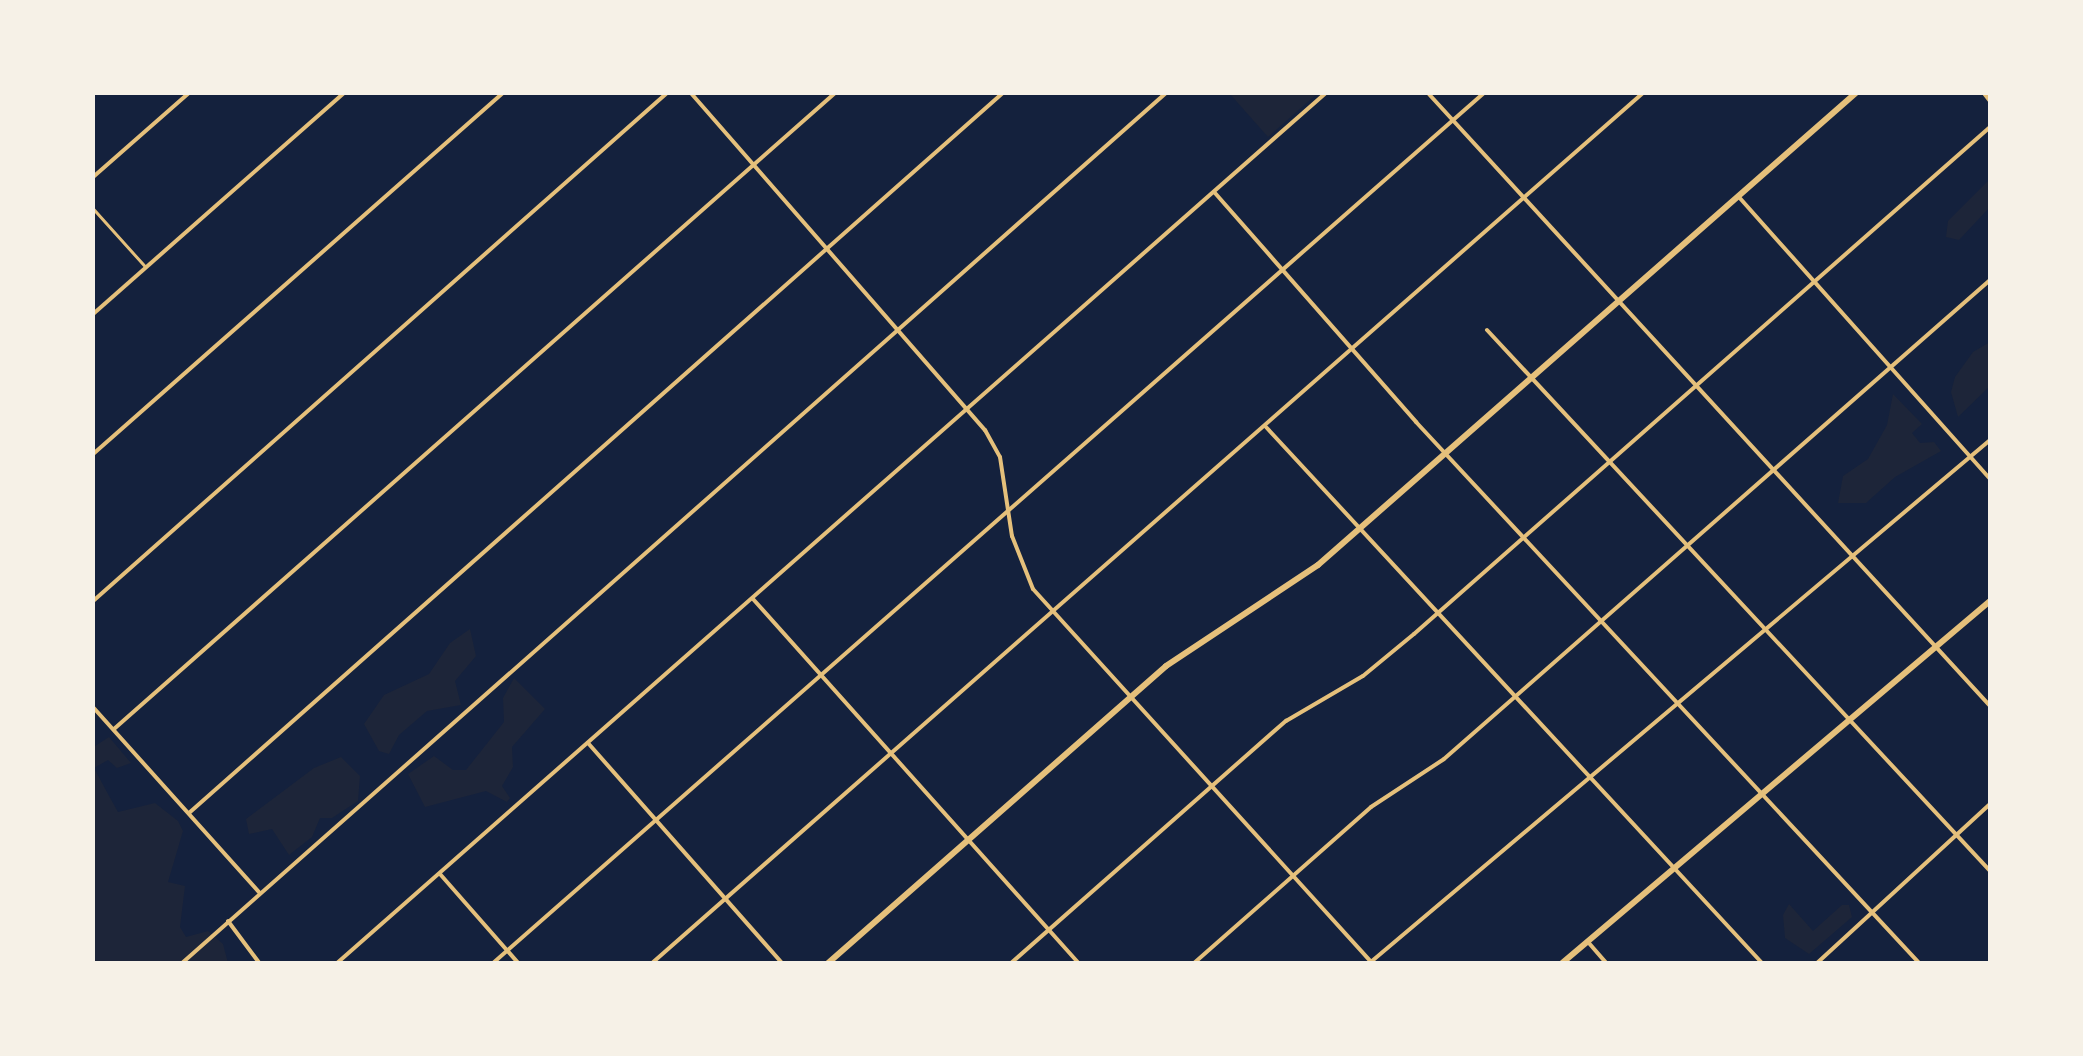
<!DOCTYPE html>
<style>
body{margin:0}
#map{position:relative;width:2083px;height:1056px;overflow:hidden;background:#14213d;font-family:Montserrat,sans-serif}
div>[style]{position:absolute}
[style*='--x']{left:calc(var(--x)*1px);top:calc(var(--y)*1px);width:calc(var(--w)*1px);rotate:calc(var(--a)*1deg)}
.green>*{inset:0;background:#1d2539}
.service>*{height:2.5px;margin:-1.25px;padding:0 1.25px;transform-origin:1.25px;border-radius:1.25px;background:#e5c07b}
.minor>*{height:4px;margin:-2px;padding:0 2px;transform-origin:2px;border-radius:2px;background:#e5c07b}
.secondary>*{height:6px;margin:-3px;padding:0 3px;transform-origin:3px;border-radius:3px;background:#e5c07b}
.primary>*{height:6px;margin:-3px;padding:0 3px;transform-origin:3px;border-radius:3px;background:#e5c07b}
span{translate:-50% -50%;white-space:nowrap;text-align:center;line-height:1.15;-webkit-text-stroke:10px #f6f1e7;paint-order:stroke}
.frame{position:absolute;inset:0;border:95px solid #f6f1e7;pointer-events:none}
</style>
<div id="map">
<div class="green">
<div style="clip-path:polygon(1229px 93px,1318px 93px,1268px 137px)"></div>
<div style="clip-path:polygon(1990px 179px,1990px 207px,1959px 240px,1946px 237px,1948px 221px)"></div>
<div style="clip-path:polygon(1990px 342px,1990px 386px,1958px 417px,1951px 392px,1955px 377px,1973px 352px)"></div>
<div style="clip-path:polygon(1893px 394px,1922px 424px,1912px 433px,1920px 443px,1934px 442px,1941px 451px,1895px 477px,1866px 503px,1838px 503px,1843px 476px,1868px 459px,1887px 425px)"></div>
<div style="clip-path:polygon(470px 629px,476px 656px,455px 681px,461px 705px,427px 711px,399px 735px,389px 754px,379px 751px,364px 724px,384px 695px,429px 674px,450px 643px)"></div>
<div style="clip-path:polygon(514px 678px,545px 709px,512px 747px,513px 767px,502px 786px,510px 798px,507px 802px,486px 791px,425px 807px,408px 774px,434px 756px,453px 770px,466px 770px,504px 722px,503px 698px)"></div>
<div style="clip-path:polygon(109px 737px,131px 763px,117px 768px,108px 760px,94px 768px,108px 794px,118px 812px,155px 803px,178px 821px,183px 831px,168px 882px,185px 886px,180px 927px,186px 937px,208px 931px,223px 944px,228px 963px,93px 963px,92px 748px)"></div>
<div style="clip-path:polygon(341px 757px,360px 776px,358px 801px,332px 818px,320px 818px,312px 837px,289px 855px,272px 829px,249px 834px,246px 819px,314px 768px)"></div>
<div style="clip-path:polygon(1789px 904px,1813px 931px,1842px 905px,1849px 905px,1852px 917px,1809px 954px,1785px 938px,1783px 915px)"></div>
</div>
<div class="service">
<div style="--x:92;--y:207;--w:79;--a:48.1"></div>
</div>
<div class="minor">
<div style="--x:690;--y:92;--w:449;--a:48.9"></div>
<div style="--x:985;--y:430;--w:31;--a:61"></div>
<div style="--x:1000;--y:457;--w:80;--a:81.4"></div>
<div style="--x:1012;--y:536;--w:57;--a:68.4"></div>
<div style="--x:1033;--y:589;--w:506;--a:47.8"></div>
<div style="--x:1427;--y:92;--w:833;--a:47.48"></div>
<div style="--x:1983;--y:92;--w:11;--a:52"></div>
<div style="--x:92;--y:178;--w:130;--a:-41.3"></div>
<div style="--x:1215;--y:193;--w:305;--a:48.7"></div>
<div style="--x:1416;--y:422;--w:740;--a:47.08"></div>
<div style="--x:1738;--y:196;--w:379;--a:48.3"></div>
<div style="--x:92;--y:315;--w:337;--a:-41.4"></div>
<div style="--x:1487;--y:330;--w:739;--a:47.08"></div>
<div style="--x:1266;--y:427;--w:732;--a:47.22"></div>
<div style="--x:92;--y:455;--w:549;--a:-41.38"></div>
<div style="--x:753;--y:599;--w:489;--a:48.2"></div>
<div style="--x:92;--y:602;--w:769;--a:-41.52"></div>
<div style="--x:92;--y:706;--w:250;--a:48.1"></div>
<div style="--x:114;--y:729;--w:963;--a:-41.42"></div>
<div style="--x:588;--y:743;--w:295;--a:48.6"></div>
<div style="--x:189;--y:813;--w:1088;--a:-41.5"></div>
<div style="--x:440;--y:874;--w:120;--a:48.7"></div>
<div style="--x:228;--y:921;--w:54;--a:53.3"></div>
<div style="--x:1588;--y:942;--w:29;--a:49"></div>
<div style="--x:1372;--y:961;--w:808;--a:-40.13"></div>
<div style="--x:181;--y:964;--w:1316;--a:-41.49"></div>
<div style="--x:336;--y:964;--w:1320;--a:-41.35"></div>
<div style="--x:492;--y:964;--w:1322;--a:-41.29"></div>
<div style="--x:651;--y:964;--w:1322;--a:-41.29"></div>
<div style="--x:1010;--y:964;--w:368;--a:-41.4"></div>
<div style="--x:1286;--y:721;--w:89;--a:-30.3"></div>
<div style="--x:1363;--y:676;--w:66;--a:-39.5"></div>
<div style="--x:1414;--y:634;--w:767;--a:-41.35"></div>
<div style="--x:1193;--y:964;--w:237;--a:-41.4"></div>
<div style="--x:1371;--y:807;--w:87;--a:-33.3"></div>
<div style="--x:1444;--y:759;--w:726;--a:-41.26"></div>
<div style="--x:1816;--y:964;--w:236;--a:-42.6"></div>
</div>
<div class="secondary">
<div style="--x:1561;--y:964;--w:562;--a:-40.24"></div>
</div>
<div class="primary">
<div style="--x:827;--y:964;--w:451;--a:-41.3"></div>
<div style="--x:1166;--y:666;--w:182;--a:-33.6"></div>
<div style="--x:1318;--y:565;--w:717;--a:-41.27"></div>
</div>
<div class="frame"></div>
</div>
